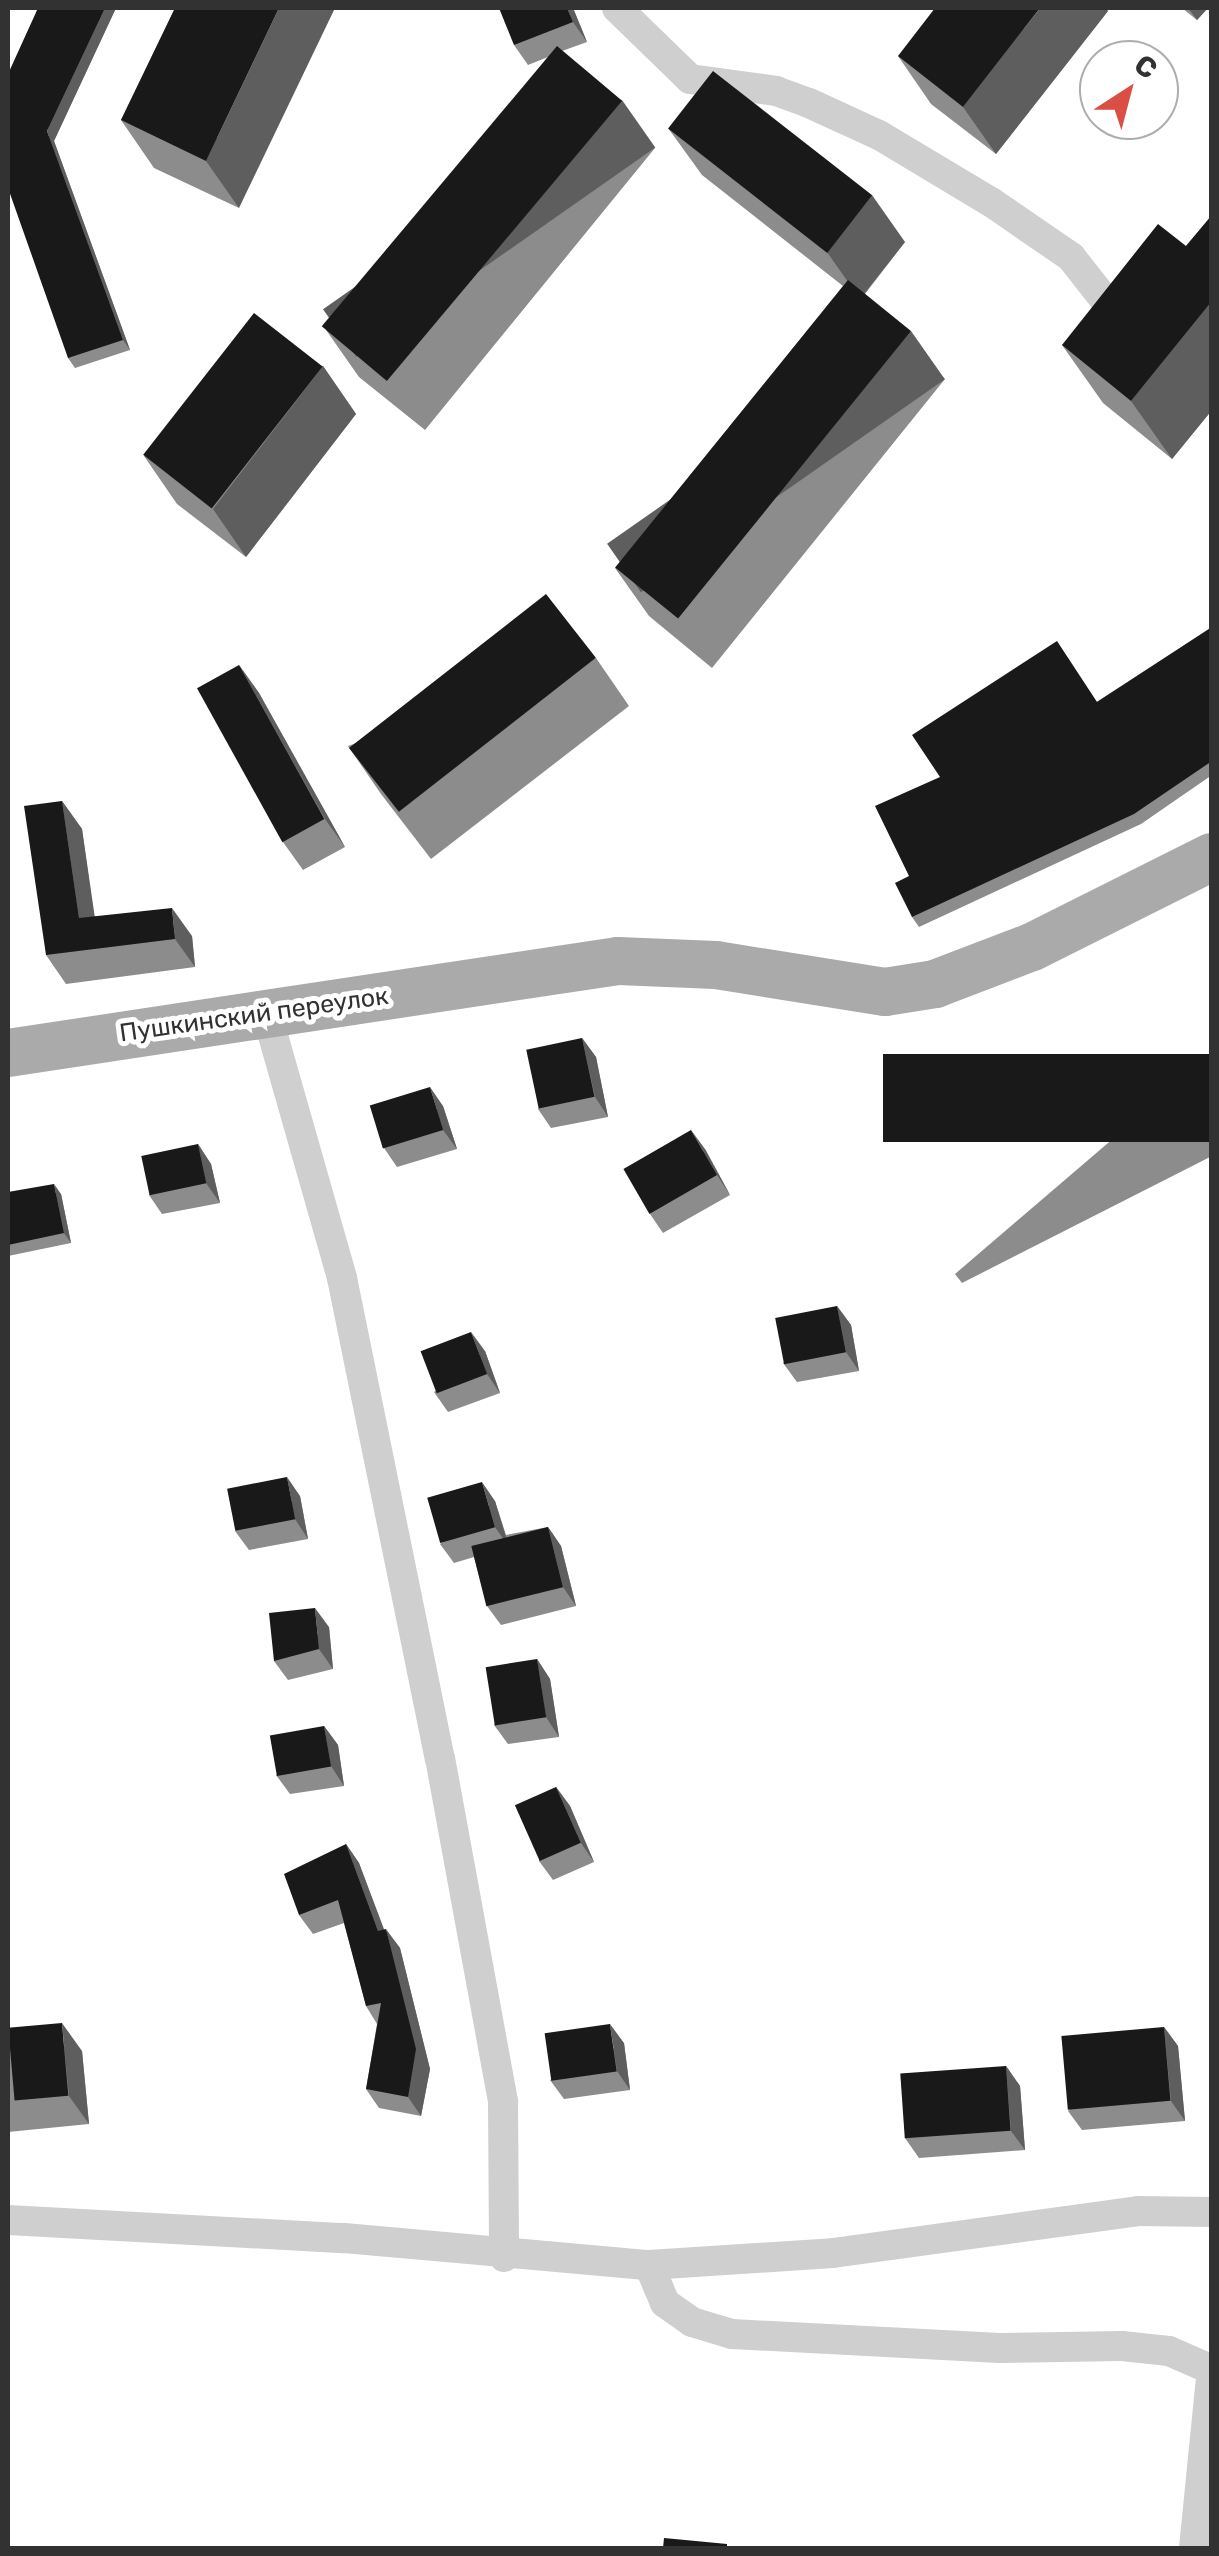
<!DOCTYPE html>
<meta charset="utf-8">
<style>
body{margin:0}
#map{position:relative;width:1219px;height:2556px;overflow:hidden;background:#fff;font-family:Rubik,sans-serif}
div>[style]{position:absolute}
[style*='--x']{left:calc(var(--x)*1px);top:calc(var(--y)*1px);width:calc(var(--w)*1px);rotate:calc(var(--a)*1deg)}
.minor>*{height:30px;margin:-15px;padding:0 15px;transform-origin:15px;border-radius:15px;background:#cfcfcf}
.primary>*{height:48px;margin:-24px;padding:0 24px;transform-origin:24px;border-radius:24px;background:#aaa}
.wall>*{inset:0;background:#8c8c8c}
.shaded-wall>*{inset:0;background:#5e5e5e;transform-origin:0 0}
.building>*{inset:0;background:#191919;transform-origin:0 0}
span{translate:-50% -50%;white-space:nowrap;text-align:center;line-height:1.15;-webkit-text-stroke:10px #fff;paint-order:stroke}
.street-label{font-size:25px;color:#323232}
.frame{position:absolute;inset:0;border:10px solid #323232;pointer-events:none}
.north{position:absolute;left:1079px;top:40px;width:100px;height:100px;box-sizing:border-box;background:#fff;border:2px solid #adadad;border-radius:50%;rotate:36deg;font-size:28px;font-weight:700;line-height:40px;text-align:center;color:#323232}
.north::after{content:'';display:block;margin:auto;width:35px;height:45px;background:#da4e44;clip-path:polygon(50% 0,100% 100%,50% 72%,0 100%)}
</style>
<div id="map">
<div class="minor">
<div style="--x:617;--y:8;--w:102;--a:44.2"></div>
<div style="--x:690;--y:79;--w:87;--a:7.9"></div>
<div style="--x:776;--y:91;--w:35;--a:20"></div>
<div style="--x:809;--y:103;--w:77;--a:24.6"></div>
<div style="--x:879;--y:135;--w:131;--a:30.9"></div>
<div style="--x:991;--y:202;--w:97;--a:34.5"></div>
<div style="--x:1071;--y:257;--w:84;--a:51.8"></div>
<div style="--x:266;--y:1011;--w:278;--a:74.1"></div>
<div style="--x:342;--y:1278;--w:490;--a:78.5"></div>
<div style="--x:440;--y:1758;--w:350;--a:79.6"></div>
<div style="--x:503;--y:2102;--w:155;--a:89.6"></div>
<div style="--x:8;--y:2220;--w:336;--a:3.1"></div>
<div style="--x:344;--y:2238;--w:306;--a:5.1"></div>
<div style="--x:649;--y:2265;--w:184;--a:-3.7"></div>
<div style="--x:833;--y:2253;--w:308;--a:-7.8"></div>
<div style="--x:1138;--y:2211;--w:74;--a:0.8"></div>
<div style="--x:649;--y:2265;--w:41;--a:67.2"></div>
<div style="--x:665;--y:2303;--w:33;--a:35"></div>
<div style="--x:692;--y:2322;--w:42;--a:16.7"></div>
<div style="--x:732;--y:2334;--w:268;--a:3"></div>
<div style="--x:1000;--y:2348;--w:122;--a:-0.9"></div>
<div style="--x:1122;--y:2346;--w:47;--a:6.1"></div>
<div style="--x:1169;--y:2351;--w:45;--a:23.7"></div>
<div style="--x:1194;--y:2548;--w:180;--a:-84.3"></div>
</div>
<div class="primary">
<div style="--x:8;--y:1053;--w:617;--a:-8.58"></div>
<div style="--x:618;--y:961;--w:98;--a:2.3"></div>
<div style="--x:716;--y:965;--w:171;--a:9.1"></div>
<div style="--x:885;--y:992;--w:51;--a:-9.1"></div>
<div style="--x:935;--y:984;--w:104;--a:-20.9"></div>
<div style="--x:1032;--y:947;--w:201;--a:-26.6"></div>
</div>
<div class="wall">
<div style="clip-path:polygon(38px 8px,116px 8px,54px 141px,130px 350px,75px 368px,68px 358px)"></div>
<div style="clip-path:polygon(175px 8px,239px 208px,154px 168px,121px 120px)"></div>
<div style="clip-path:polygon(573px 8px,587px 42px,562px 51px,655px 148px,425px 430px,359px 377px,326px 330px,548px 57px,528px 65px,514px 45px)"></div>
<div style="clip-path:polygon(1182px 8px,1208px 8px,1197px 20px)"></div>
<div style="clip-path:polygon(1108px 11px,996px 154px,931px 104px,898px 56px)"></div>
<div style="clip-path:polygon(668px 128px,905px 242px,865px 294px,945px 379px,712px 668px,649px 616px,615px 568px,843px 286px,702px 175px)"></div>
<div style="clip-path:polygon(1212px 215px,1212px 410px,1172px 459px,1103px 403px,1062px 345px,1186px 246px)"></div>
<div style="clip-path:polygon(323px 366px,356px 414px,246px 557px,177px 504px,144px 456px)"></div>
<div style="clip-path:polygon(1212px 627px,1212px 775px,1141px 824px,919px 927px,912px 917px,940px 777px,1098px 701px)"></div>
<div style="clip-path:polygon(596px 658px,629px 706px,431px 859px,381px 794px,348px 746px)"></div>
<div style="clip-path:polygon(239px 665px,259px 693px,345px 847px,303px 870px,283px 842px)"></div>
<div style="clip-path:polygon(62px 801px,82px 829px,94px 916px,192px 936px,195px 967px,66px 984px,46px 955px)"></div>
<div style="clip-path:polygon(582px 1038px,596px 1057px,608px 1117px,551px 1128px,538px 1109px)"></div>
<div style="clip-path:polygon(1212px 1054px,1212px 1156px,962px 1283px,955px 1274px)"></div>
<div style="clip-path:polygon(443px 1106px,457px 1149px,397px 1167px,384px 1148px)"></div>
<div style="clip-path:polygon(198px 1144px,211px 1164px,220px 1203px,162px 1214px,149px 1195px)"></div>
<div style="clip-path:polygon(705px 1149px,730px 1195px,663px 1233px,650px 1214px)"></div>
<div style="clip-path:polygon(8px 1192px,61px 1194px,71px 1243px,8px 1256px)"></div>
<div style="clip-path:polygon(837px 1306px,851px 1325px,859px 1371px,797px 1382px,783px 1363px)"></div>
<div style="clip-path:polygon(485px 1351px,500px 1393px,448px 1412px,434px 1392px)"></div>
<div style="clip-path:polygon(300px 1496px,308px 1539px,249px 1550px,235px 1531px)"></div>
<div style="clip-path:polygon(495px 1501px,506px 1535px,548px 1527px,561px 1546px,576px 1606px,501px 1625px,487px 1606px,474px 1557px,454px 1563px,440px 1544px)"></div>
<div style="clip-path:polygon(329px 1627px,333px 1669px,288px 1680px,274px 1661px)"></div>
<div style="clip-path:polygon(537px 1659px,550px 1679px,559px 1737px,508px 1744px,494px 1725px)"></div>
<div style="clip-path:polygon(324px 1726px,338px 1745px,344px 1786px,290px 1794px,276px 1775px)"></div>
<div style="clip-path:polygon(556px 1787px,570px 1806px,594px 1862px,553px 1880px,539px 1861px)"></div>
<div style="clip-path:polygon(346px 1844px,359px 1863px,384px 1929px,400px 1948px,430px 2069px,421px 2116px,379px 2108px,366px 2089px,377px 2024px,366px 2006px,344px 1923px,313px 1934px,299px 1915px)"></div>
<div style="clip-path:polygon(1164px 2027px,1178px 2046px,1185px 2121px,1082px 2130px,1068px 2111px)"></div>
<div style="clip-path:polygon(8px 2028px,82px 2051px,89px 2124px,8px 2132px)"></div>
<div style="clip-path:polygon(624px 2043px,630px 2090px,564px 2099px,550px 2080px)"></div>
<div style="clip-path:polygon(1006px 2066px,1020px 2086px,1025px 2150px,919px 2158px,905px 2138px)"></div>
</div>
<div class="shaded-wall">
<div style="clip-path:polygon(105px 8px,116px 8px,54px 141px,130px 350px,123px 340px,47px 131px)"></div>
<div style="clip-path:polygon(279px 8px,335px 8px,239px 208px,206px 161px)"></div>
<div style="clip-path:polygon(567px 8px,573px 8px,587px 42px,573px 22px)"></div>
<div style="clip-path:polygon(1040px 8px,1106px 8px,1108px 11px,996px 154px,963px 107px)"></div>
<div style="clip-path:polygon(1188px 8px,1208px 8px,1197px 20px)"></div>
<div style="left:622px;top:100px;width:58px;height:365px;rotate:55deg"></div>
<div style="clip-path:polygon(872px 195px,905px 242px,860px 299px,827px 252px)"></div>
<div style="clip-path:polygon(1212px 301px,1212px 410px,1172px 459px,1131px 401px)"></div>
<div style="left:911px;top:331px;width:59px;height:371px;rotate:55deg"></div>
<div style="clip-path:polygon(323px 366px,356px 414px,246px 557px,213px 509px)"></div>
<div style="clip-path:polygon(239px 665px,259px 693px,345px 847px,325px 819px)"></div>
<div style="clip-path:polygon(62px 801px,82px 829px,99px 946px,79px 918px)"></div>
<div style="clip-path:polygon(172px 908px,192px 936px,195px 967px,175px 939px)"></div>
<div style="clip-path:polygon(582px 1038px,596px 1057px,608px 1117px,595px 1097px)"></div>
<div style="clip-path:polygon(430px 1087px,443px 1106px,457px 1149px,443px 1130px)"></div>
<div style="clip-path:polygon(691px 1130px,705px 1149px,730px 1195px,717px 1175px)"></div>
<div style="clip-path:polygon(198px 1144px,211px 1164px,220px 1203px,206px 1183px)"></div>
<div style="clip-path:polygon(54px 1184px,61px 1194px,71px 1243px,64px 1233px)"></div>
<div style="clip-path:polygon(837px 1306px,851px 1325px,859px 1371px,846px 1352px)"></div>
<div style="clip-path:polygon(471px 1332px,485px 1351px,500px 1393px,487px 1374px)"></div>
<div style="clip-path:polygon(287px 1477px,300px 1496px,308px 1539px,295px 1519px)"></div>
<div style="clip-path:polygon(482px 1482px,495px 1501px,509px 1547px,495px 1527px)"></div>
<div style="clip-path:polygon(548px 1527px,561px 1546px,576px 1606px,563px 1587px)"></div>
<div style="clip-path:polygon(315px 1608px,329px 1627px,333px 1669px,319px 1649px)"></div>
<div style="clip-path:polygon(537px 1659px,550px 1679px,559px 1737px,546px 1717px)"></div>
<div style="clip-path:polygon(324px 1726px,338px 1745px,344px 1786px,331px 1766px)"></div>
<div style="clip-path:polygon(556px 1787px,570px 1806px,594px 1862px,581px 1843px)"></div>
<div style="clip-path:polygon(346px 1844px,359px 1863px,390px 1946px,386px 1929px,400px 1948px,430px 2069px,421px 2116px,408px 2097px,378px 1931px)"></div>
<div style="clip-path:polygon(62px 2023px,82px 2051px,89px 2124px,69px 2096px)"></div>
<div style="clip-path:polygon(610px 2024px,624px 2043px,630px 2090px,617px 2071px)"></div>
<div style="clip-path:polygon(1164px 2027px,1178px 2046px,1185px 2121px,1171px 2101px)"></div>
<div style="clip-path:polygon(1006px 2066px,1020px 2086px,1025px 2150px,1011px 2131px)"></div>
</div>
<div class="building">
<div style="clip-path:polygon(38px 8px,105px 8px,47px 131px,123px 340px,68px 358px,8px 188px,8px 74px)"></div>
<div style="clip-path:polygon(175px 8px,279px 8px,206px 161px,121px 120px)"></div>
<div style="clip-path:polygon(499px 8px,567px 8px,573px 22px,514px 45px)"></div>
<div style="clip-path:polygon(935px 8px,1040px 8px,963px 107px,898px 56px)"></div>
<div style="left:557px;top:46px;width:85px;height:366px;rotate:40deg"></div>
<div style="left:713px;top:71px;width:202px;height:73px;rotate:38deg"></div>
<div style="clip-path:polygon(1212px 215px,1212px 301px,1131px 401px,1062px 345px,1158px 224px,1186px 246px)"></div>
<div style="left:848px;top:280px;width:81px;height:370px;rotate:39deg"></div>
<div style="left:254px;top:313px;width:87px;height:180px;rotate:38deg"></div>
<div style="left:546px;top:594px;width:81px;height:250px;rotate:52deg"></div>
<div style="clip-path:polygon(1212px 627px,1212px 761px,1134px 814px,912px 917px,895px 883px,909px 876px,875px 806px,940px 777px,912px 735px,1057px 641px,1097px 702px)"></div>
<div style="left:239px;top:665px;width:176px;height:48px;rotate:61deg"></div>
<div style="clip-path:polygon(62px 801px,79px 918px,172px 908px,175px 939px,46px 955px,24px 806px)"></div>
<div style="left:582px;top:1038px;width:60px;height:57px;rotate:78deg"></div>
<div style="left:1212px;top:1054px;width:88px;height:329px;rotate:90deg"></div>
<div style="left:430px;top:1087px;width:45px;height:63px;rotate:73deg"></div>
<div style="left:691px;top:1130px;width:52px;height:78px;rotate:60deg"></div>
<div style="left:198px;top:1144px;width:40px;height:58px;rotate:78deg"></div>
<div style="clip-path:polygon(54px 1184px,64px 1233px,8px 1245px,8px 1192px)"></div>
<div style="left:837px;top:1306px;width:47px;height:63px;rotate:79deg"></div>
<div style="left:471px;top:1332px;width:45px;height:54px;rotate:69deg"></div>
<div style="left:287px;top:1477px;width:43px;height:61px;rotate:79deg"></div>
<div style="left:482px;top:1482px;width:47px;height:57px;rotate:74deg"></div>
<div style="left:548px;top:1527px;width:62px;height:79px;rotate:76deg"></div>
<div style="clip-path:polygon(315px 1608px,319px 1649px,274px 1661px,269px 1613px)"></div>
<div style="left:537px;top:1659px;width:59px;height:52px;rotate:81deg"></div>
<div style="left:324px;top:1726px;width:41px;height:55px;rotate:80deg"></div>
<div style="left:556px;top:1787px;width:61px;height:45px;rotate:66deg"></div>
<div style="clip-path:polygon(346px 1844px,378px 1931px,386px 1929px,416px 2049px,408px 2097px,366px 2089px,381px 2003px,366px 2006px,338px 1900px,299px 1915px,284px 1874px)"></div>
<div style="left:62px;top:2023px;width:73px;height:54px;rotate:85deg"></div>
<div style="left:610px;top:2024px;width:48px;height:66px;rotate:82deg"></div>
<div style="left:1164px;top:2027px;width:74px;height:103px;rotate:85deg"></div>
<div style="left:1006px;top:2066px;width:65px;height:106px;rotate:86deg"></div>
<div style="clip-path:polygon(664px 2538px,727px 2544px,727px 2548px,663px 2548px)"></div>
</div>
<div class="street-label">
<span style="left:254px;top:1015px;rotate:-8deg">Пушкинский переулок</span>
</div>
<div class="frame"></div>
<div class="north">С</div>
</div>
